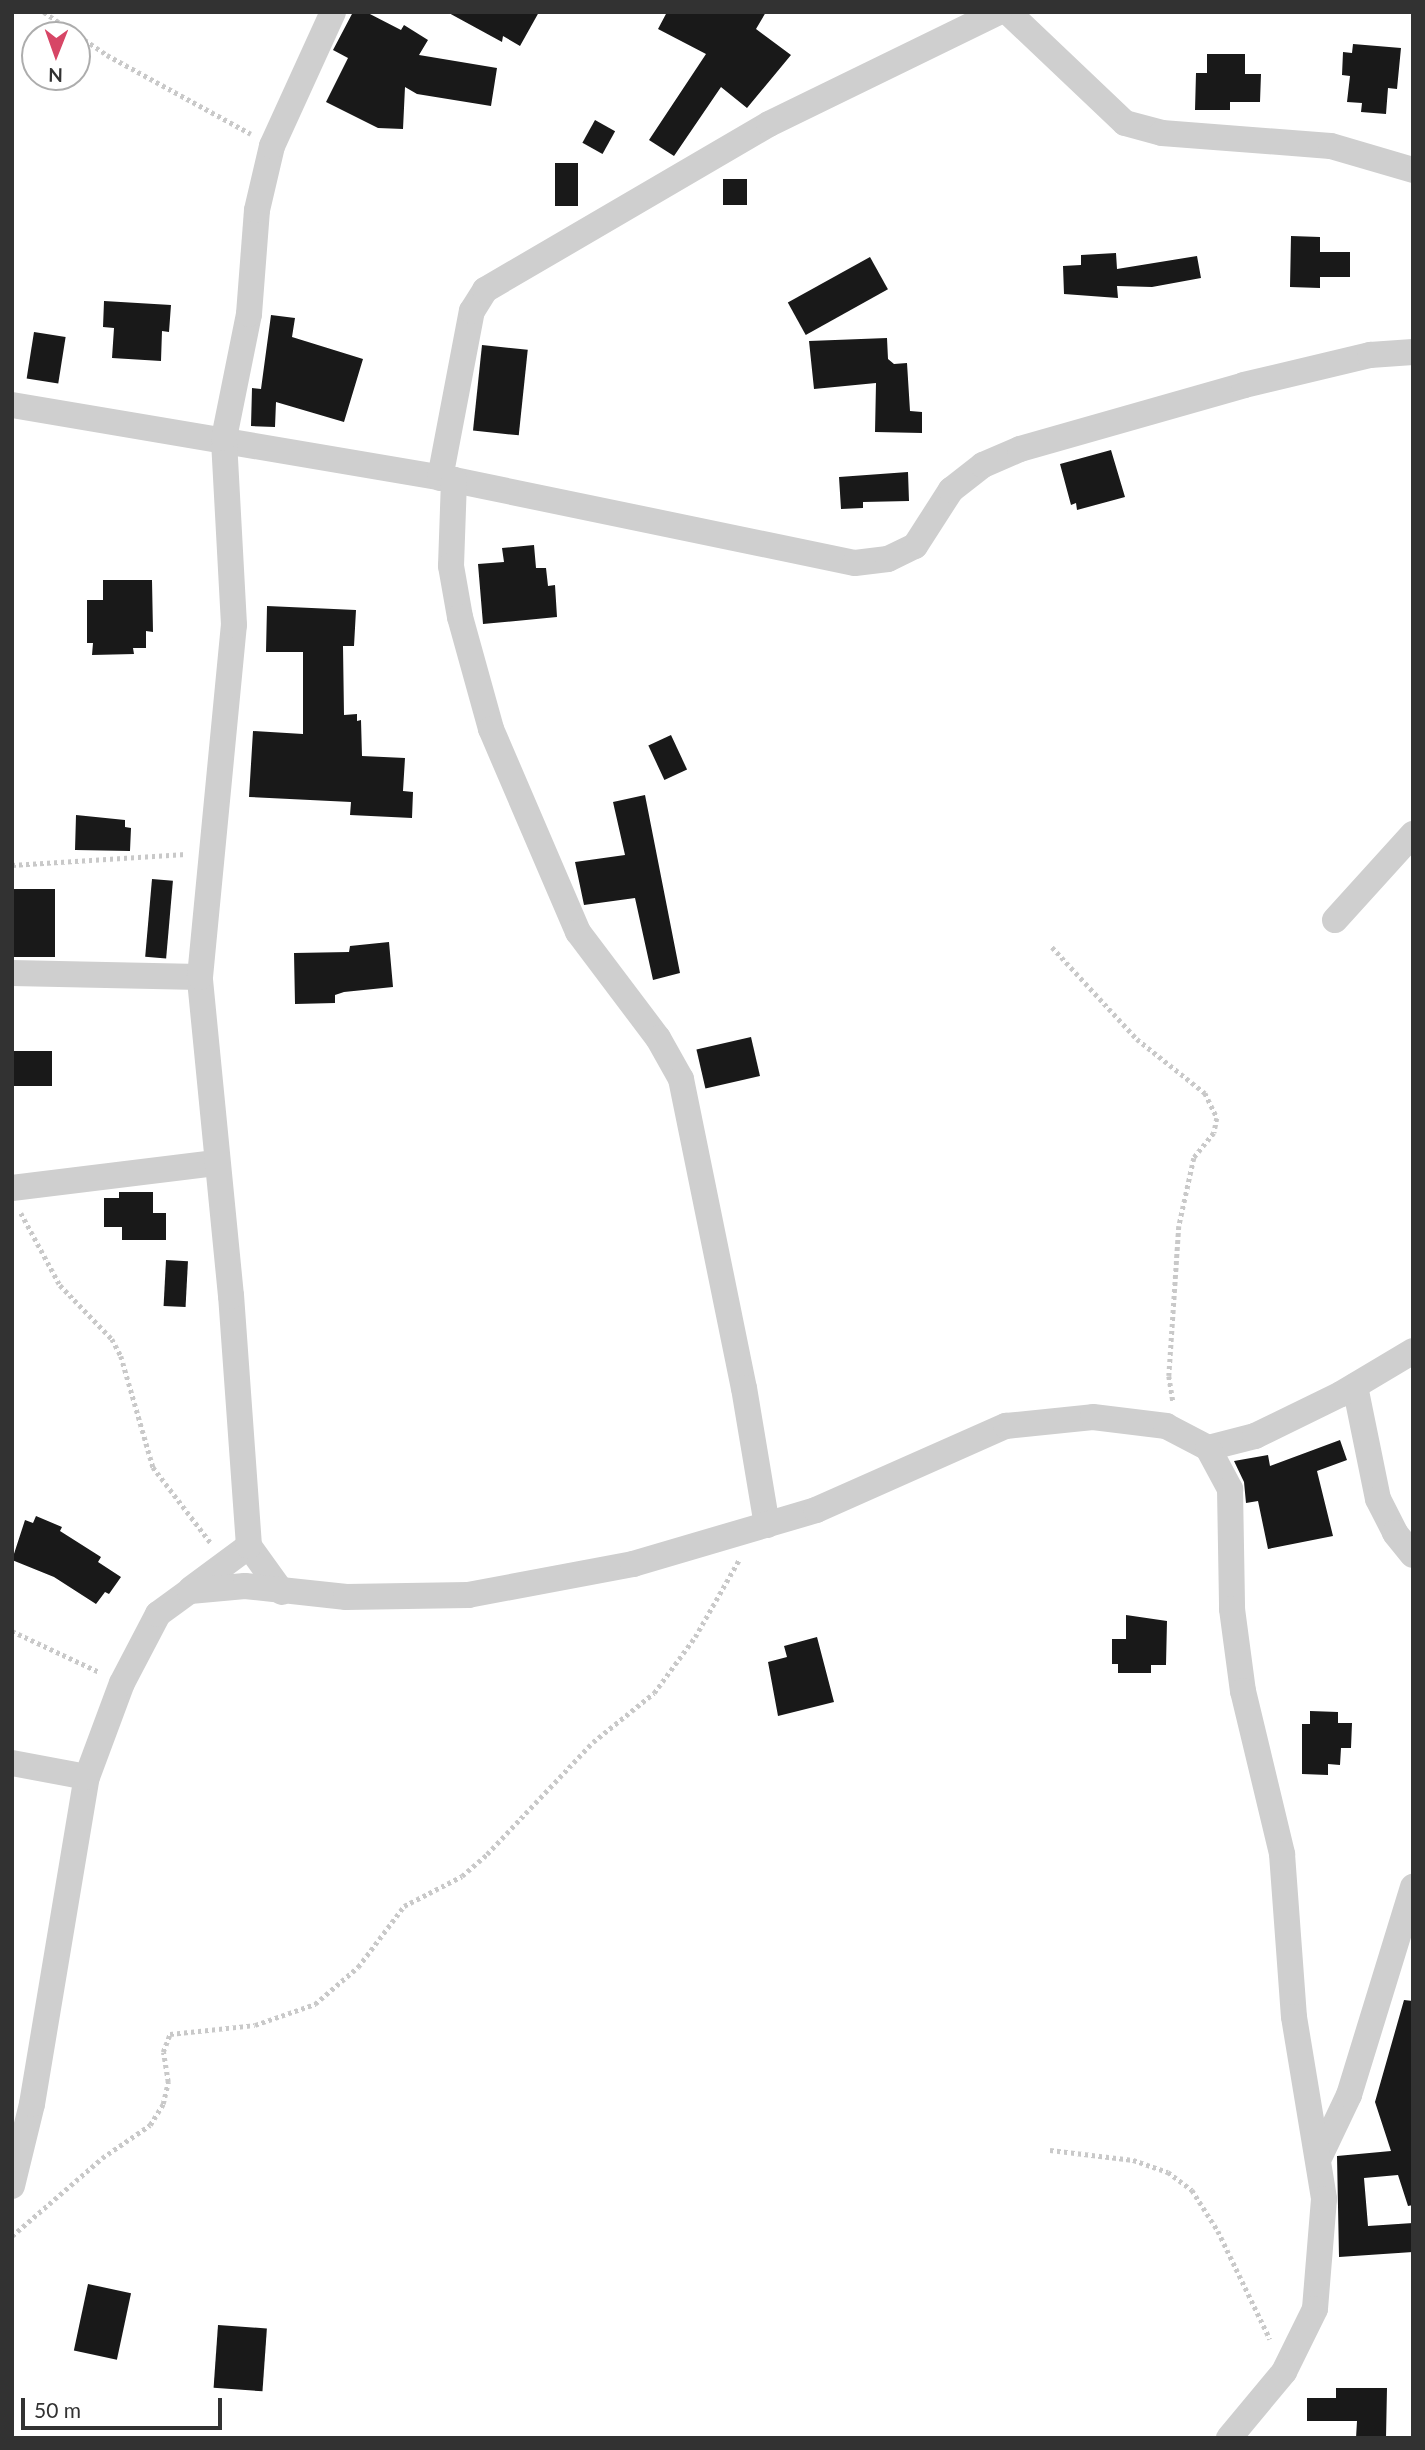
<!DOCTYPE html>
<style>
body{margin:0}
#map{position:relative;width:1425px;height:2450px;overflow:hidden;background:#fff;font-family:Lato,sans-serif}
div>[style]{position:absolute}
[style*='--x']{left:calc(var(--x)*1px);top:calc(var(--y)*1px);width:calc(var(--w)*1px);rotate:calc(var(--a)*1deg)}
.building>*{inset:0;background:#191919;transform-origin:0 0}
.path>*{height:4.5px;margin-top:-2.25px;transform-origin:0;background:repeating-linear-gradient(90deg,#c9c9c9 0 3.5px,transparent 0 7px)}
.minor>*{height:26px;margin:-13px;padding:0 13px;transform-origin:13px;border-radius:13px;background:#cfcfcf}
span{translate:-50% -50%;white-space:nowrap;text-align:center;line-height:1.15;-webkit-text-stroke:7px #fff;paint-order:stroke}
.frame{position:absolute;inset:0;border:14px solid #323232;pointer-events:none}
.north{position:absolute;left:21px;top:21px;width:70px;height:70px;box-sizing:border-box;background:#fff;border:2px solid #adadad;border-radius:50%;rotate:181deg;font-size:19px;font-weight:700;line-height:28px;text-align:center;color:#323232}
.north::after{content:'';display:block;margin:auto;width:24px;height:32px;background:#d74666;clip-path:polygon(50% 0,100% 100%,50% 72%,0 100%)}
.scale{position:absolute;left:21px;top:2398px;width:201px;height:32px;box-sizing:border-box;border:4px solid #323232;border-top:0;padding-left:9px;font-size:21px;line-height:24px;white-space:nowrap;color:#323232;-webkit-text-stroke:5px #fff;paint-order:stroke}
</style>
<div id="map">
<div class="building">
<div style="clip-path:polygon(353px 12px,366px 12px,401px 30px,404px 25px,428px 40px,419px 55px,497px 68px,491px 106px,417px 94px,405px 87px,403px 129px,378px 128px,326px 102px,348px 58px,333px 50px)"></div>
<div style="clip-path:polygon(447px 12px,539px 12px,520px 46px,503px 36px,502px 42px)"></div>
<div style="clip-path:polygon(667px 12px,766px 12px,756px 29px,791px 55px,747px 108px,721px 87px,674px 156px,649px 140px,706px 54px,658px 29px)"></div>
<div style="clip-path:polygon(1353px 44px,1401px 48px,1397px 89px,1388px 88px,1386px 114px,1361px 112px,1362px 103px,1347px 102px,1350px 76px,1342px 75px,1343px 52px,1352px 53px)"></div>
<div style="clip-path:polygon(1207px 54px,1245px 54px,1245px 74px,1261px 74px,1260px 102px,1230px 102px,1230px 110px,1195px 110px,1196px 73px,1207px 73px)"></div>
<div style="left:595px;top:120px;width:23px;height:26px;rotate:29deg"></div>
<div style="left:555px;top:163px;width:23px;height:43px"></div>
<div style="left:723px;top:179px;width:24px;height:26px"></div>
<div style="clip-path:polygon(1291px 236px,1320px 237px,1320px 252px,1350px 252px,1350px 277px,1320px 277px,1320px 288px,1290px 287px)"></div>
<div style="clip-path:polygon(1116px 253px,1117px 269px,1197px 256px,1201px 278px,1152px 287px,1117px 286px,1118px 298px,1064px 294px,1063px 266px,1081px 265px,1081px 255px)"></div>
<div style="left:870px;top:257px;width:37px;height:94px;rotate:61deg"></div>
<div style="clip-path:polygon(104px 301px,171px 305px,169px 332px,162px 331px,161px 361px,112px 358px,114px 328px,103px 327px)"></div>
<div style="clip-path:polygon(271px 315px,295px 318px,292px 337px,363px 359px,344px 422px,276px 402px,275px 427px,251px 426px,252px 388px,261px 389px)"></div>
<div style="left:34px;top:332px;width:32px;height:47px;rotate:9deg"></div>
<div style="clip-path:polygon(887px 338px,888px 359px,894px 364px,907px 363px,910px 411px,922px 412px,922px 433px,875px 432px,876px 383px,814px 389px,809px 341px)"></div>
<div style="left:482px;top:345px;width:46px;height:86px;rotate:6deg"></div>
<div style="clip-path:polygon(1111px 450px,1125px 497px,1077px 510px,1076px 503px,1071px 505px,1060px 464px)"></div>
<div style="clip-path:polygon(908px 472px,909px 501px,863px 502px,863px 508px,841px 509px,839px 477px)"></div>
<div style="clip-path:polygon(534px 545px,536px 568px,546px 568px,548px 586px,555px 585px,557px 617px,483px 624px,478px 564px,504px 562px,502px 548px)"></div>
<div style="clip-path:polygon(103px 580px,152px 580px,153px 632px,146px 631px,146px 648px,133px 648px,134px 654px,92px 655px,93px 643px,87px 643px,87px 600px,103px 600px)"></div>
<div style="clip-path:polygon(267px 606px,356px 610px,354px 646px,343px 646px,344px 715px,357px 714px,357px 721px,361px 720px,362px 756px,405px 758px,403px 791px,413px 792px,412px 818px,350px 815px,351px 802px,249px 797px,253px 731px,303px 734px,303px 652px,266px 652px)"></div>
<div style="left:671px;top:735px;width:38px;height:25px;rotate:65deg"></div>
<div style="clip-path:polygon(645px 795px,680px 973px,653px 980px,635px 898px,584px 905px,575px 862px,625px 855px,613px 802px)"></div>
<div style="clip-path:polygon(76px 815px,125px 820px,125px 827px,131px 828px,130px 851px,75px 850px)"></div>
<div style="left:152px;top:879px;width:21px;height:78px;rotate:5deg"></div>
<div style="left:12px;top:889px;width:43px;height:68px"></div>
<div style="clip-path:polygon(389px 942px,393px 987px,344px 992px,335px 995px,335px 1003px,295px 1004px,294px 953px,349px 952px,350px 946px)"></div>
<div style="left:751px;top:1037px;width:40px;height:56px;rotate:77deg"></div>
<div style="left:12px;top:1051px;width:40px;height:35px"></div>
<div style="clip-path:polygon(119px 1192px,153px 1192px,153px 1213px,166px 1213px,166px 1240px,122px 1240px,122px 1227px,104px 1227px,104px 1198px,119px 1198px)"></div>
<div style="left:166px;top:1260px;width:22px;height:46px;rotate:3deg"></div>
<div style="clip-path:polygon(1340px 1440px,1347px 1460px,1317px 1471px,1333px 1536px,1268px 1549px,1258px 1501px,1246px 1503px,1244px 1482px,1234px 1461px,1268px 1455px,1270px 1466px)"></div>
<div style="clip-path:polygon(36px 1516px,62px 1527px,60px 1531px,101px 1557px,98px 1562px,121px 1577px,109px 1594px,105px 1592px,96px 1604px,54px 1577px,12px 1560px,25px 1520px,33px 1523px)"></div>
<div style="clip-path:polygon(1126px 1615px,1167px 1621px,1166px 1665px,1151px 1665px,1151px 1673px,1118px 1673px,1118px 1664px,1112px 1664px,1112px 1639px,1126px 1639px)"></div>
<div style="clip-path:polygon(817px 1637px,834px 1702px,778px 1716px,768px 1662px,787px 1657px,784px 1646px)"></div>
<div style="clip-path:polygon(1310px 1711px,1338px 1712px,1338px 1723px,1352px 1723px,1351px 1748px,1341px 1748px,1340px 1765px,1328px 1764px,1328px 1775px,1302px 1774px,1302px 1724px,1310px 1724px)"></div>
<div style="clip-path:polygon(1404px 2000px,1413px 2001px,1413px 2205px,1408px 2206px,1398px 2175px,1364px 2178px,1368px 2226px,1413px 2223px,1413px 2252px,1339px 2257px,1337px 2156px,1391px 2151px,1375px 2102px)"></div>
<div style="left:88px;top:2284px;width:44px;height:68px;rotate:12deg"></div>
<div style="left:218px;top:2325px;width:49px;height:63px;rotate:4deg"></div>
<div style="clip-path:polygon(1336px 2388px,1387px 2388px,1386px 2438px,1356px 2438px,1357px 2421px,1307px 2421px,1307px 2398px,1336px 2398px)"></div>
</div>
<div class="path">
<div style="--x:44;--y:12;--w:76;--a:34.3"></div>
<div style="--x:107;--y:55;--w:164;--a:28.7"></div>
<div style="--x:12;--y:865;--w:174;--a:-3.6"></div>
<div style="--x:1052;--y:947;--w:125;--a:47.3"></div>
<div style="--x:1137;--y:1039;--w:87;--a:38.5"></div>
<div style="--x:1205;--y:1093;--w:28;--a:64"></div>
<div style="--x:1217;--y:1118;--w:15;--a:101"></div>
<div style="--x:1214;--y:1133;--w:32;--a:129"></div>
<div style="--x:1194;--y:1158;--w:70;--a:102.4"></div>
<div style="--x:1179;--y:1226;--w:150;--a:93.8"></div>
<div style="--x:1169;--y:1376;--w:25;--a:81"></div>
<div style="--x:21;--y:1213;--w:82;--a:61.6"></div>
<div style="--x:60;--y:1285;--w:75;--a:46.1"></div>
<div style="--x:112;--y:1339;--w:19;--a:62"></div>
<div style="--x:121;--y:1356;--w:116;--a:73.9"></div>
<div style="--x:153;--y:1467;--w:96;--a:52.7"></div>
<div style="--x:12;--y:1631;--w:96;--a:25.2"></div>
<div style="--x:1050;--y:2150;--w:84;--a:6.9"></div>
<div style="--x:1133;--y:2160;--w:37;--a:19"></div>
<div style="--x:1168;--y:2172;--w:30;--a:37"></div>
<div style="--x:1192;--y:2190;--w:49;--a:57.6"></div>
<div style="--x:1218;--y:2231;--w:120;--a:64.3"></div>
<div style="--x:12;--y:2236;--w:119;--a:-40.9"></div>
<div style="--x:102;--y:2158;--w:58;--a:-34.5"></div>
<div style="--x:150;--y:2125;--w:25;--a:-58"></div>
<div style="--x:163;--y:2104;--w:23;--a:-77"></div>
<div style="--x:168;--y:2082;--w:30;--a:-99"></div>
<div style="--x:163;--y:2052;--w:19;--a:-69"></div>
<div style="--x:170;--y:2034;--w:85;--a:-6"></div>
<div style="--x:255;--y:2025;--w:64;--a:-19.3"></div>
<div style="--x:315;--y:2004;--w:57;--a:-40.7"></div>
<div style="--x:358;--y:1967;--w:76;--a:-53"></div>
<div style="--x:404;--y:1906;--w:65;--a:-27.3"></div>
<div style="--x:462;--y:1876;--w:33;--a:-41"></div>
<div style="--x:487;--y:1854;--w:154;--a:-46.6"></div>
<div style="--x:593;--y:1742;--w:78;--a:-38.8"></div>
<div style="--x:654;--y:1693;--w:69;--a:-53.8"></div>
<div style="--x:695;--y:1637;--w:89;--a:-60.3"></div>
</div>
<div class="minor">
<div style="--x:1008;--y:12;--w:161;--a:43.5"></div>
<div style="--x:1125;--y:123;--w:38;--a:15"></div>
<div style="--x:1162;--y:133;--w:169;--a:4.4"></div>
<div style="--x:1331;--y:146;--w:85;--a:16.3"></div>
<div style="--x:12;--y:405;--w:448;--a:9.6"></div>
<div style="--x:454;--y:480;--w:409;--a:11.7"></div>
<div style="--x:855;--y:563;--w:33;--a:-7"></div>
<div style="--x:888;--y:559;--w:30;--a:-26"></div>
<div style="--x:915;--y:546;--w:67;--a:-57.3"></div>
<div style="--x:951;--y:490;--w:41;--a:-38"></div>
<div style="--x:983;--y:465;--w:40;--a:-23.4"></div>
<div style="--x:1020;--y:449;--w:233;--a:-15.9"></div>
<div style="--x:1244;--y:385;--w:130;--a:-13.4"></div>
<div style="--x:1370;--y:355;--w:43;--a:-4"></div>
<div style="--x:440;--y:478;--w:170;--a:-79.2"></div>
<div style="--x:472;--y:311;--w:25;--a:-58"></div>
<div style="--x:485;--y:290;--w:329;--a:-30.3"></div>
<div style="--x:769;--y:124;--w:256;--a:-26"></div>
<div style="--x:454;--y:480;--w:86;--a:92"></div>
<div style="--x:451;--y:566;--w:52;--a:80"></div>
<div style="--x:460;--y:617;--w:116;--a:74.5"></div>
<div style="--x:491;--y:729;--w:221;--a:66.8"></div>
<div style="--x:578;--y:932;--w:133;--a:53"></div>
<div style="--x:658;--y:1038;--w:47;--a:60.7"></div>
<div style="--x:681;--y:1079;--w:315;--a:78.5"></div>
<div style="--x:744;--y:1388;--w:139;--a:80.5"></div>
<div style="--x:1335;--y:920;--w:116;--a:-47.8"></div>
<div style="--x:12;--y:973;--w:188;--a:1.2"></div>
<div style="--x:12;--y:1188;--w:205;--a:-7"></div>
<div style="--x:1355;--y:1386;--w:115;--a:78.5"></div>
<div style="--x:1378;--y:1499;--w:38;--a:63"></div>
<div style="--x:1395;--y:1533;--w:28;--a:51"></div>
<div style="--x:1208;--y:1448;--w:49;--a:-14.3"></div>
<div style="--x:1255;--y:1436;--w:96;--a:-26"></div>
<div style="--x:1341;--y:1394;--w:84;--a:-30.8"></div>
<div style="--x:191;--y:1589;--w:72;--a:-36.6"></div>
<div style="--x:282;--y:1592;--w:57;--a:-125.7"></div>
<div style="--x:249;--y:1546;--w:251;--a:-94.1"></div>
<div style="--x:231;--y:1296;--w:321;--a:-95.6"></div>
<div style="--x:200;--y:977;--w:354;--a:-84.5"></div>
<div style="--x:234;--y:625;--w:187;--a:-93.1"></div>
<div style="--x:224;--y:438;--w:126;--a:-78.6"></div>
<div style="--x:249;--y:314;--w:104;--a:-85.6"></div>
<div style="--x:257;--y:210;--w:66;--a:-76.8"></div>
<div style="--x:272;--y:146;--w:147;--a:-65.5"></div>
<div style="--x:12;--y:1763;--w:76;--a:10.6"></div>
<div style="--x:1320;--y:2156;--w:68;--a:-64.6"></div>
<div style="--x:1349;--y:2095;--w:218;--a:-72.9"></div>
<div style="--x:12;--y:2186;--w:84;--a:-76.3"></div>
<div style="--x:32;--y:2104;--w:332;--a:-80.5"></div>
<div style="--x:87;--y:1777;--w:100;--a:-69.6"></div>
<div style="--x:122;--y:1683;--w:78;--a:-62.4"></div>
<div style="--x:158;--y:1614;--w:39;--a:-36"></div>
<div style="--x:190;--y:1591;--w:55;--a:-5.2"></div>
<div style="--x:245;--y:1586;--w:102;--a:6.2"></div>
<div style="--x:346;--y:1597;--w:122;--a:-0.9"></div>
<div style="--x:468;--y:1595;--w:168;--a:-10.6"></div>
<div style="--x:633;--y:1564;--w:191;--a:-16.4"></div>
<div style="--x:816;--y:1510;--w:208;--a:-23.9"></div>
<div style="--x:1006;--y:1426;--w:87;--a:-5.9"></div>
<div style="--x:1093;--y:1417;--w:74;--a:7"></div>
<div style="--x:1166;--y:1426;--w:47;--a:27.6"></div>
<div style="--x:1208;--y:1448;--w:47;--a:61.8"></div>
<div style="--x:1230;--y:1489;--w:120;--a:89"></div>
<div style="--x:1232;--y:1609;--w:83;--a:82.4"></div>
<div style="--x:1243;--y:1691;--w:168;--a:76.5"></div>
<div style="--x:1282;--y:1854;--w:163;--a:85.8"></div>
<div style="--x:1294;--y:2017;--w:184;--a:80.6"></div>
<div style="--x:1324;--y:2199;--w:110;--a:94.7"></div>
<div style="--x:1315;--y:2309;--w:70;--a:116.2"></div>
<div style="--x:1284;--y:2372;--w:86;--a:129.8"></div>
</div>
<div class="frame"></div>
<div class="north">N</div>
<div class="scale">50 m</div>
</div>
